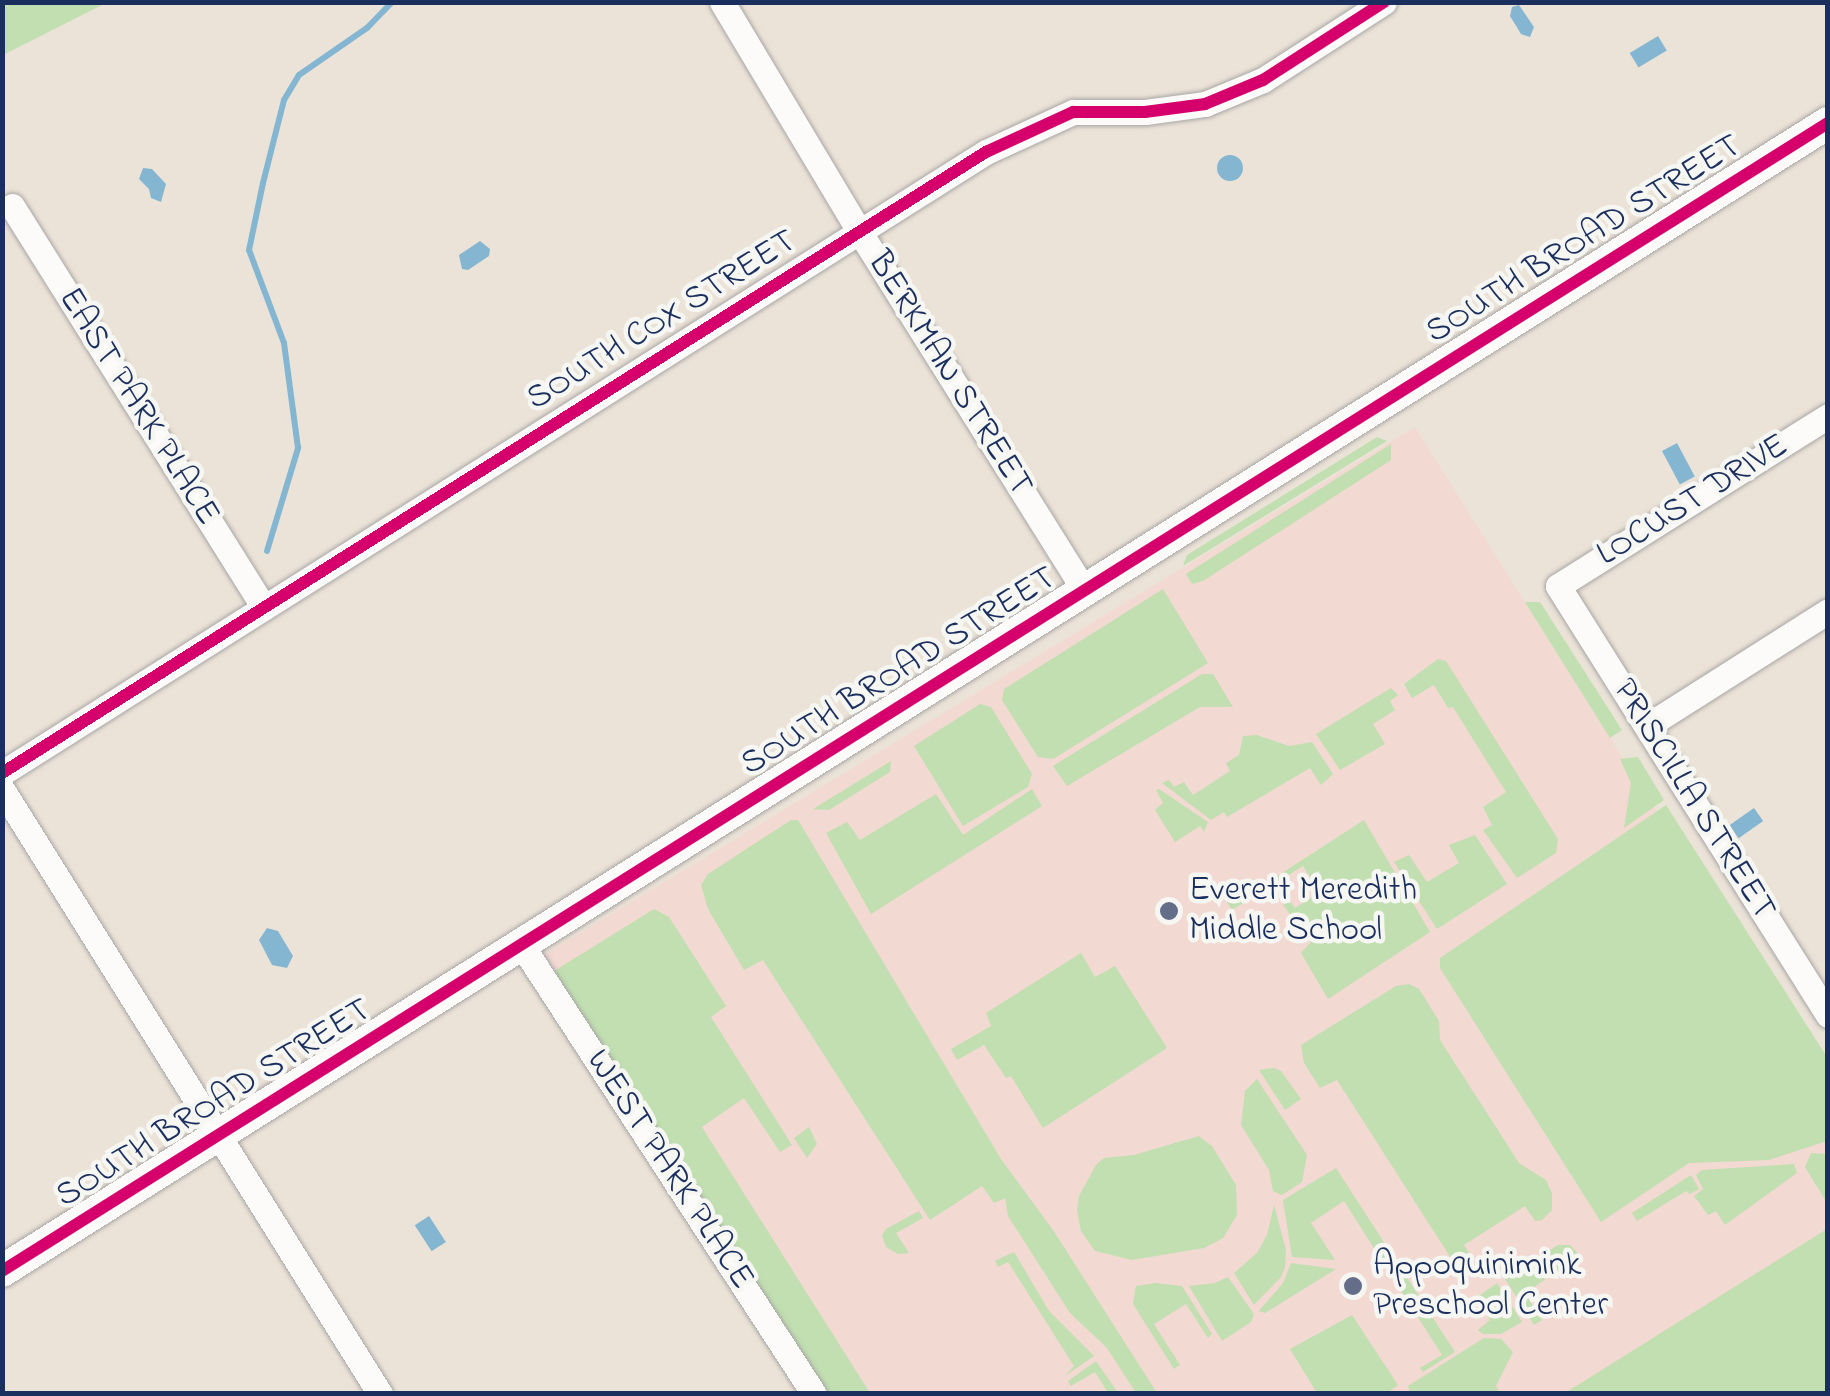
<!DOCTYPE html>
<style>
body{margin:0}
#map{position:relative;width:1830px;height:1396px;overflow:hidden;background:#ece3d8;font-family:"Indie Flower",sans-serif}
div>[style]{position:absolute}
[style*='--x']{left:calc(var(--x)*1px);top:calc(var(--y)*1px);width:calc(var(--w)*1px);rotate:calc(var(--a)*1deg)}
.built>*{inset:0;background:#f2d9d2}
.green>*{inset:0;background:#c1dfb1}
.water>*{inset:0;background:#84b6d2;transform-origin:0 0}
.round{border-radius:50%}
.stream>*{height:6px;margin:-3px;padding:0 3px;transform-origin:3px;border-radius:3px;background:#84b6d2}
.roads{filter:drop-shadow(0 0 2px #a8a6a5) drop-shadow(0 0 2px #a8a6a5)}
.minor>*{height:25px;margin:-12.5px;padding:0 12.5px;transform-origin:12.5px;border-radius:12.5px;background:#fcfbf9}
.major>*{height:32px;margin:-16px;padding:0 16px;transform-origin:16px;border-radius:16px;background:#fcfbf9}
.cycleway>*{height:12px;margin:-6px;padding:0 6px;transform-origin:6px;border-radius:6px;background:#d6006c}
.dots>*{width:28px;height:28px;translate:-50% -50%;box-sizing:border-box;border:5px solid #f6f6f2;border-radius:50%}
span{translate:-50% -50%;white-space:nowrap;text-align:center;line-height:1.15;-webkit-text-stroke:9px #f6f6f2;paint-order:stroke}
.street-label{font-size:35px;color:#1b2f5e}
.poi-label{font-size:35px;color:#1b2f5e}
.left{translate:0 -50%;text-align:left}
.frame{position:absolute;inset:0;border:5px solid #1b2f5e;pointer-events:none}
</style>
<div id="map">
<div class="built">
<div style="clip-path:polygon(1415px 427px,1827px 1083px,1827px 1393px,823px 1393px,541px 957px)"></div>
</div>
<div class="green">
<div style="clip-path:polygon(3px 2px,106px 2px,106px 3px,3px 55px)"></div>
<div style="clip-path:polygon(1377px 437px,1387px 441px,1183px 566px,1187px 555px)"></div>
<div style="clip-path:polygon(1391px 444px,1391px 460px,1203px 581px,1192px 584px,1186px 574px)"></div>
<div style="clip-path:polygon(1163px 589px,1208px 663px,1053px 759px,1038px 757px,1002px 700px,1004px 689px)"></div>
<div style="clip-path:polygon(1525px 602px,1540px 602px,1622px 730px,1610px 738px)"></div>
<div style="clip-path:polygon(1438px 659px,1446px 661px,1558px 839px,1556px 853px,1517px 878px,1483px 830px,1492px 825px,1483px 807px,1506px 792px,1453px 707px,1448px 708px,1434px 685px,1412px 698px,1404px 684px)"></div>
<div style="clip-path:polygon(1202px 674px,1213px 674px,1233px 707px,1200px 707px,1067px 786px,1053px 766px)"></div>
<div style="clip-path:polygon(1391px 688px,1398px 695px,1390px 701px,1395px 710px,1373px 724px,1385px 744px,1340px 770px,1316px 734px)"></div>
<div style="clip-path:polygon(980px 704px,991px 707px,1032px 774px,1028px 787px,963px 826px,914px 746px)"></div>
<div style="clip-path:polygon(1257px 735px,1289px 746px,1312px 742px,1333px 774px,1321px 785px,1310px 768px,1227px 817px,1224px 812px,1211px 820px,1162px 783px,1169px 780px,1174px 787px,1184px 782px,1193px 795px,1230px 771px,1226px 763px,1239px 755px,1243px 736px)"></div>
<div style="clip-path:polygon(1638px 757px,1664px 800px,1624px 828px,1631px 783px,1620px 759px)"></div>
<div style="clip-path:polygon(891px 761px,890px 772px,829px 810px,813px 809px)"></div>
<div style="clip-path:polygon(1032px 789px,1042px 806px,871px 914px,826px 833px,847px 822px,860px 840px,936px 794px,963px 835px)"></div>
<div style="clip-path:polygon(1159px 789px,1208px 822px,1204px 832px,1200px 826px,1175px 842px,1155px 810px,1163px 803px,1156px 790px)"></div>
<div style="clip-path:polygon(1666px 805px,1827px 1057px,1827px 1141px,1769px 1160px,1689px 1163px,1601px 1222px,1440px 968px,1440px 958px)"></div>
<div style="clip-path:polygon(791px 820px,798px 820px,1001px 1159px,1053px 1230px,1157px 1393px,1136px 1393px,1107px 1348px,1070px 1313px,1008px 1216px,1005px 1198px,994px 1203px,982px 1186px,930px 1220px,763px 960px,744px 970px,708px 909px,701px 885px,708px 874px)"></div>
<div style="clip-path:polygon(1364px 820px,1430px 932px,1328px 999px,1301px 953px,1311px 942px,1283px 905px,1290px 901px,1295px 908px,1320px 892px,1303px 866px,1232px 910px,1218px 887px,1220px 882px,1228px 896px,1237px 891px,1242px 899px)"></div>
<div style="clip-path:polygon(1475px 835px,1507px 884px,1437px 929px,1394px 862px,1409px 855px,1427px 882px,1459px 863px,1449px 845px)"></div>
<div style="clip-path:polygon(654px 909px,669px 917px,726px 1006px,711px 1017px,792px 1145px,780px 1152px,744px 1098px,702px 1127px,870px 1393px,823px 1393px,551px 973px)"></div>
<div style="clip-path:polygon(1081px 953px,1095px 977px,1115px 966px,1167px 1048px,1043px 1128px,1011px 1076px,1006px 1078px,984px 1045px,957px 1060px,951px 1049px,991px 1026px,986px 1013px)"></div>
<div style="clip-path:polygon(1409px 984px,1419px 989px,1439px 1021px,1440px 1040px,1519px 1163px,1546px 1180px,1552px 1193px,1552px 1210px,1542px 1220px,1535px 1221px,1525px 1206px,1464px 1245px,1473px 1260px,1446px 1277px,1441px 1271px,1454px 1263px,1337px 1080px,1320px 1088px,1304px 1063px,1301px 1045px,1396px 986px)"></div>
<div style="clip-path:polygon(1274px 1068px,1281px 1071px,1301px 1099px,1285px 1110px,1259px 1070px)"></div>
<div style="clip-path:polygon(1257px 1079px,1307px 1155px,1302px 1182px,1282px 1195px,1273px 1191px,1269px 1170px,1241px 1125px,1245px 1091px)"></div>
<div style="clip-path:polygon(809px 1127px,817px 1144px,807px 1158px,794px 1138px)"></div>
<div style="clip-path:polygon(1199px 1136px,1212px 1146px,1236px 1185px,1237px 1215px,1223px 1238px,1204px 1248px,1132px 1260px,1095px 1251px,1081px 1231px,1077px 1210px,1079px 1196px,1096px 1165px,1104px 1158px,1134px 1155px)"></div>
<div style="clip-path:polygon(1811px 1153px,1827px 1154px,1827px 1203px,1805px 1167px)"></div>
<div style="clip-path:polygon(1794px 1164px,1797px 1173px,1725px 1225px,1716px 1211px,1708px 1215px,1694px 1196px,1703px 1189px,1696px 1175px,1702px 1170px)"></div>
<div style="clip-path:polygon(1336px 1168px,1455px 1352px,1423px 1372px,1420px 1368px,1442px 1355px,1344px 1201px,1311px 1223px,1335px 1260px,1292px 1257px,1283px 1200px)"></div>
<div style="clip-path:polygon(1691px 1175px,1699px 1189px,1690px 1194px,1686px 1191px,1637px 1221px,1632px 1213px)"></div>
<div style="clip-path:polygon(1274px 1205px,1286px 1250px,1285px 1267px,1281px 1277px,1254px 1305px,1234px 1273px,1257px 1253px,1267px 1235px)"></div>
<div style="clip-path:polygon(919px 1211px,923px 1218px,896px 1233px,909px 1253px,898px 1254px,886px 1247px,882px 1235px,886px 1229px)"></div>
<div style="clip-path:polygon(1827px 1229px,1827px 1393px,1565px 1393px)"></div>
<div style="clip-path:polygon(1558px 1245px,1570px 1245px,1580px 1256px,1525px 1293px,1542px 1320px,1534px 1325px,1505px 1279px)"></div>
<div style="clip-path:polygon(1014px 1252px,1049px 1311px,1094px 1356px,1065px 1376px,1074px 1366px,1008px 1262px,998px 1267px,995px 1261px)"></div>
<div style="clip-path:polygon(1291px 1263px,1336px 1269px,1265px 1313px,1259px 1311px,1283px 1283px)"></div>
<div style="clip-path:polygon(1228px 1277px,1254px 1314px,1251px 1322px,1222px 1341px,1189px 1286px,1215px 1283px)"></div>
<div style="clip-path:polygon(1156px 1283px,1182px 1286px,1212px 1334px,1208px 1338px,1186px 1304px,1154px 1324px,1180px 1365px,1174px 1369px,1133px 1304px,1136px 1286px)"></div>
<div style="clip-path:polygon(1497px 1283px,1522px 1322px,1501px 1334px,1483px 1334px,1478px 1330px,1490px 1320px,1476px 1298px)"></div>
<div style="clip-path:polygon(1352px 1315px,1398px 1385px,1387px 1393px,1317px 1393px,1290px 1349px)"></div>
<div style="clip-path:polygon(1484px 1338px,1501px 1339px,1513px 1352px,1496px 1386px,1500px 1393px,1410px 1393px,1408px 1386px)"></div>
<div style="clip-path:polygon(1096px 1361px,1118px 1393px,1108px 1393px,1095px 1372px,1071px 1386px,1068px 1381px)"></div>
</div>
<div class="water">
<div style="clip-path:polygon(1519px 5px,1534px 27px,1530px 37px,1521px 34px,1510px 16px,1512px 7px)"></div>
<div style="left:1658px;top:36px;width:17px;height:33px;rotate:59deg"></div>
<div class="round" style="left:1217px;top:155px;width:26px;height:26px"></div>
<div style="clip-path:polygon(143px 168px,152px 169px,166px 184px,161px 202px,151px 198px,149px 189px,139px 179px)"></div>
<div style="clip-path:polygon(480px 241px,490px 249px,489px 256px,468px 270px,462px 269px,459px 255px)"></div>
<div style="left:1677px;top:443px;width:38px;height:17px;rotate:62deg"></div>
<div style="left:1754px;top:808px;width:16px;height:30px;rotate:55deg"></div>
<div style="clip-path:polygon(267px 928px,278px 931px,293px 956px,287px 968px,272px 965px,259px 940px)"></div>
<div style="left:429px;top:1216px;width:31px;height:17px;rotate:57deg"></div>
</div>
<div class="stream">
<div style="--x:267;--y:551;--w:108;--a:-73.2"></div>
<div style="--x:298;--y:448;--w:106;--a:-97.6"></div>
<div style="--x:284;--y:343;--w:99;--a:-110.6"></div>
<div style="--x:249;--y:250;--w:68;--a:-78.2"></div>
<div style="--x:263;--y:183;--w:86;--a:-75.8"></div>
<div style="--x:284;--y:100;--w:29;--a:-59"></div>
<div style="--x:299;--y:75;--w:83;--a:-34.7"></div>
<div style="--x:367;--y:28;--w:36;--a:-46"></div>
</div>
<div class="roads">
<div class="minor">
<div style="--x:722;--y:2;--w:267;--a:59.1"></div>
<div style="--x:859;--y:231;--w:423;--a:57.9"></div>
<div style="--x:12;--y:206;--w:474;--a:57.9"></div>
<div style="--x:1828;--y:416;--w:319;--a:147.8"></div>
<div style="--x:1558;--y:586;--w:507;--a:57.81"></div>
<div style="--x:1647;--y:726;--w:214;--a:-32.4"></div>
<div style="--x:2;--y:773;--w:1164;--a:-32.26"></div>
<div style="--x:986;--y:152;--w:96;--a:-24.7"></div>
<div style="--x:1073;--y:112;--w:72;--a:0"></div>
<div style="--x:1145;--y:112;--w:61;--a:-7.6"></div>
<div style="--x:1205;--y:104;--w:63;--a:-22.5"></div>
<div style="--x:1263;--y:80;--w:144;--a:-32.8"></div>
<div style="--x:2;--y:789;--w:713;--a:58"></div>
<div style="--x:523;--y:947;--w:533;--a:56.94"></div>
</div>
<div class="major">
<div style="--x:2;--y:1271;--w:2157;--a:-32.16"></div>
</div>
</div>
<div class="cycleway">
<div style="--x:2;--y:773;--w:1164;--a:-32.26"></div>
<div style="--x:986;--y:152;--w:96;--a:-24.7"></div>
<div style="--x:1073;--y:112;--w:72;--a:0"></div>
<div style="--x:1145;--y:112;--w:61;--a:-7.6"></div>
<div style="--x:1205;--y:104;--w:63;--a:-22.5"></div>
<div style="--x:1263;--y:80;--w:144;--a:-32.8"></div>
<div style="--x:2;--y:1271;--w:2157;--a:-32.16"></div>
</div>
<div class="dots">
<div style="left:1169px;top:911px;background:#646e89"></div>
<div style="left:1353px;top:1286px;background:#646e89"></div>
</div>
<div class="street-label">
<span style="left:1584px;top:240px;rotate:-32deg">SOUTH BROAD STREET</span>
<span style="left:662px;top:321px;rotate:-32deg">SOUTH COX STREET</span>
<span style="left:949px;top:374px;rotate:58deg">BERKMAN STREET</span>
<span style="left:138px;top:407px;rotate:58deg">EAST PARK PLACE</span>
<span style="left:1693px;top:501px;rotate:-32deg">LOCUST DRIVE</span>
<span style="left:899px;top:672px;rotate:-32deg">SOUTH BROAD STREET</span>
<span style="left:1693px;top:800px;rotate:58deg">PRISCILLA STREET</span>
<span style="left:214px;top:1104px;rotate:-32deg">SOUTH BROAD STREET</span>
<span style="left:669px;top:1170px;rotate:57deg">WEST PARK PLACE</span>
</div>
<div class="poi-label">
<span class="left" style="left:1189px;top:911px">Everett Meredith<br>Middle School</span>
<span class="left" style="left:1373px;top:1286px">Appoquinimink<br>Preschool Center</span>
</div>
<div class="frame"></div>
</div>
